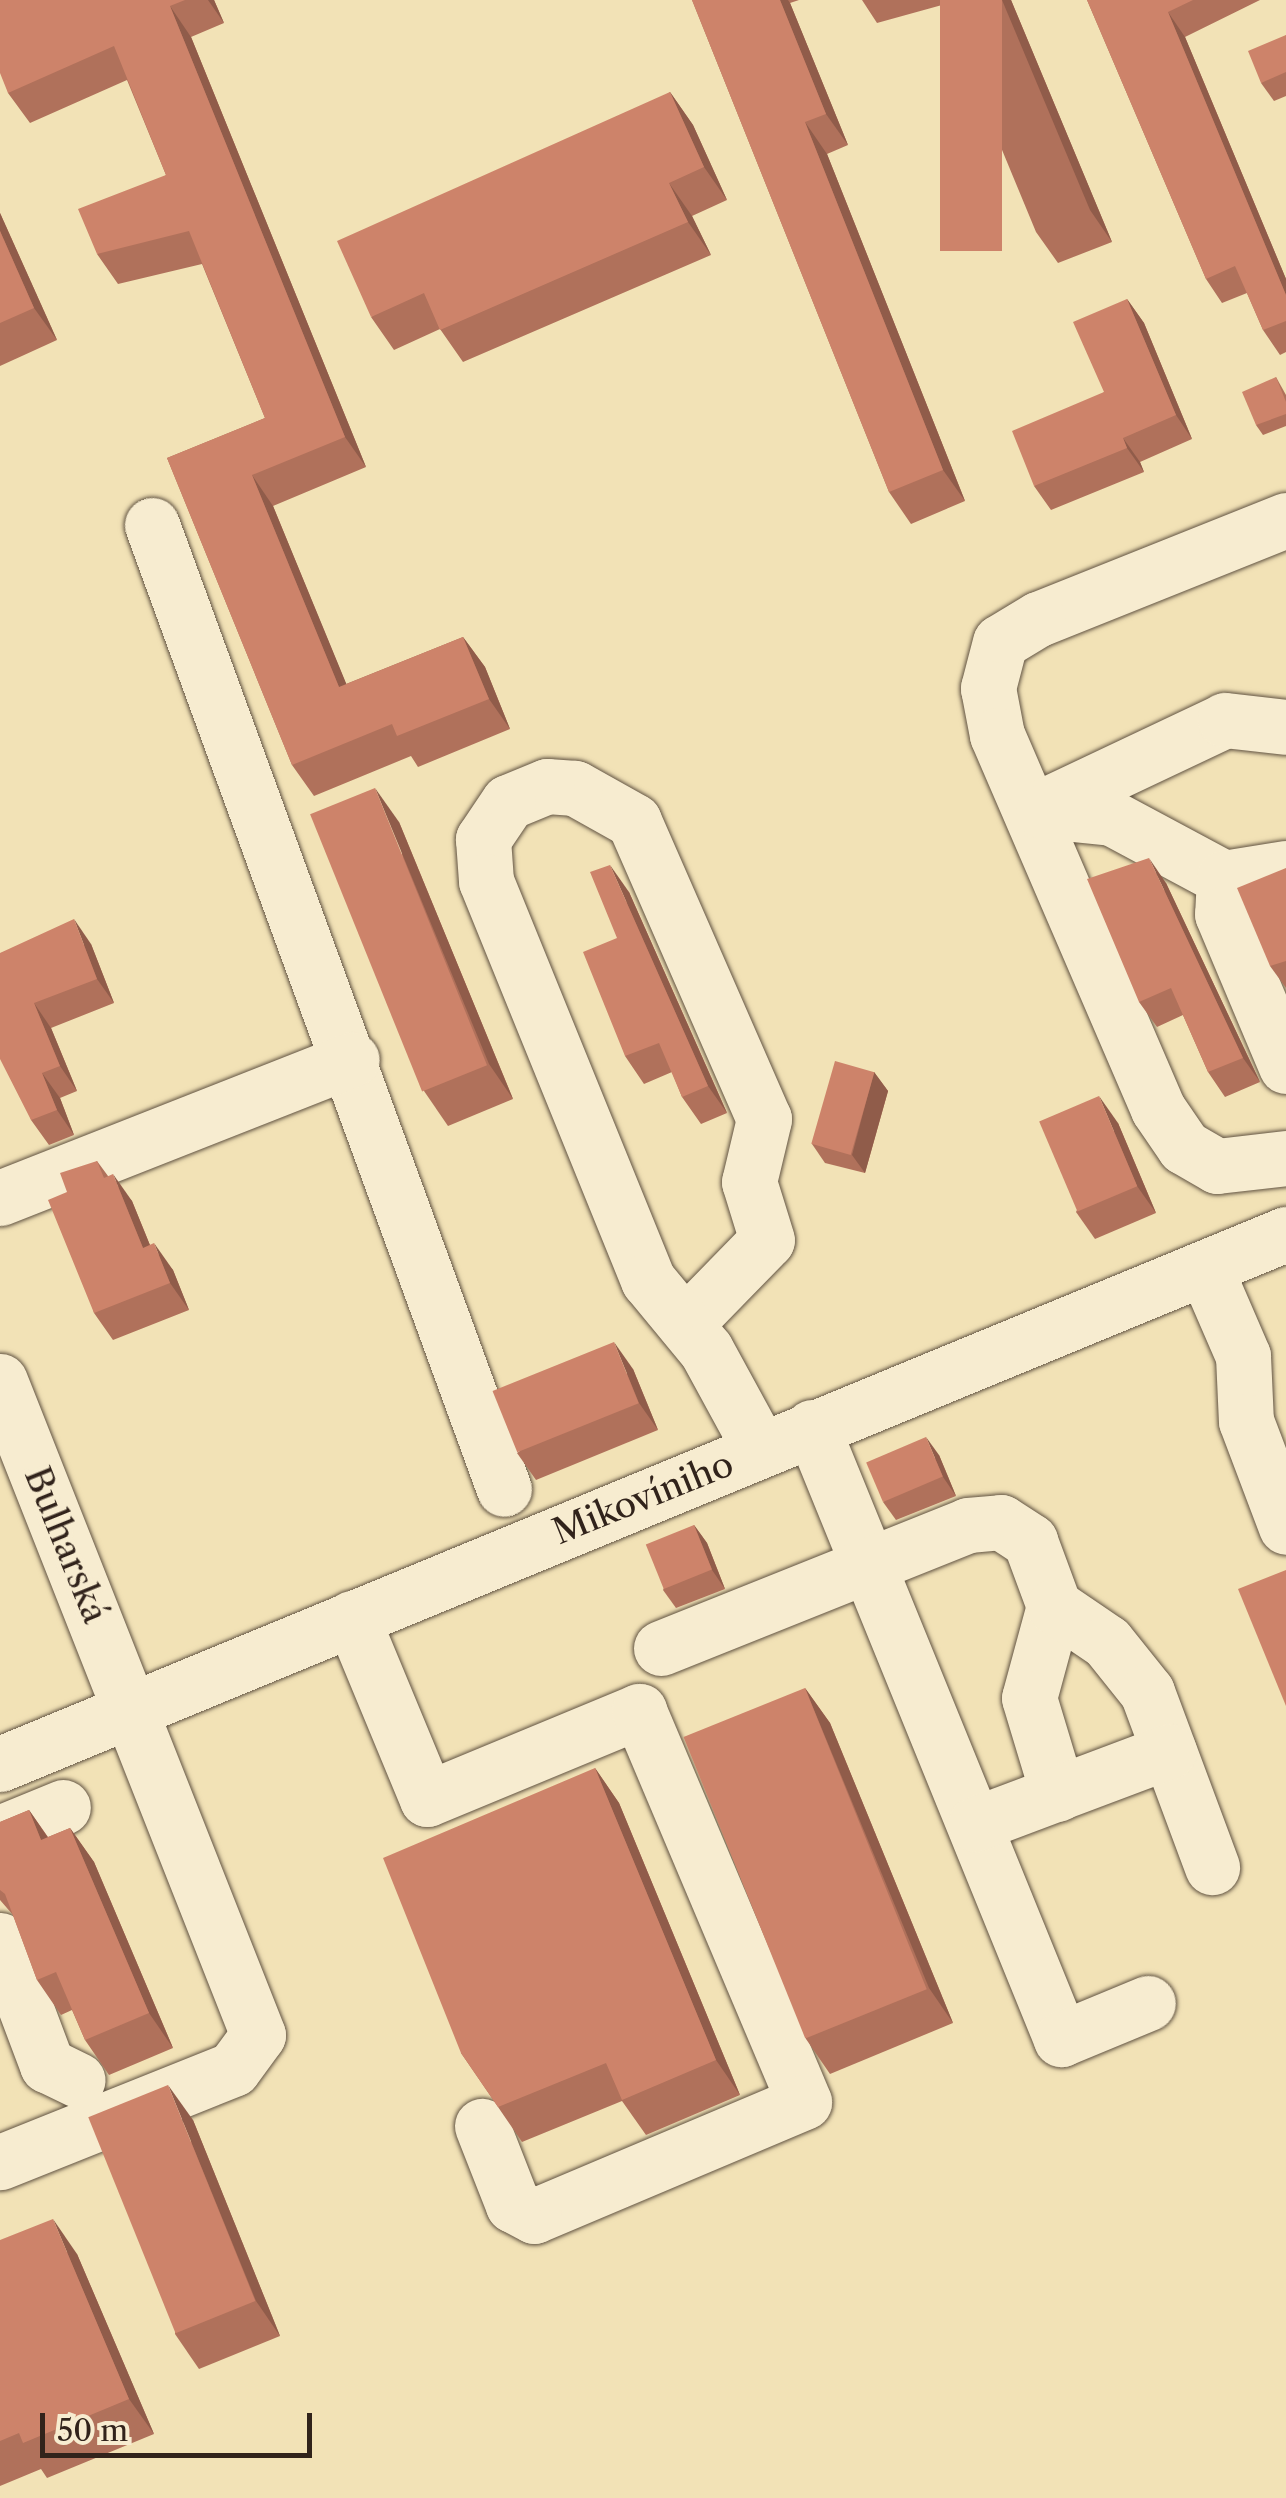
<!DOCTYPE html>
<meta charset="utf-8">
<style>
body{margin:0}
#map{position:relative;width:1286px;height:2498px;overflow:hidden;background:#f2e2b6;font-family:"Libre Caslon Text",serif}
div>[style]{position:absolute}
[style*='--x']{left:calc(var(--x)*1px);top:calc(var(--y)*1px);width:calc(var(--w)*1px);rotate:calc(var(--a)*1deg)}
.roads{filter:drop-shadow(0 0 2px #615342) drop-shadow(0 0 2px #615342)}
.minor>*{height:55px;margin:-27.5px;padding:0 27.5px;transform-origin:27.5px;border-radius:27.5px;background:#f7ecd0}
.wall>*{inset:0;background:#b0715b}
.shaded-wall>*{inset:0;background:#905c4a}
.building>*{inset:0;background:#cd836a;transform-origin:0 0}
span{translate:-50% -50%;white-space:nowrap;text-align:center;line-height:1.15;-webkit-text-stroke:9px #f7ecd0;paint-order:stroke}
.street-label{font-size:35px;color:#31231b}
.scale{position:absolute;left:40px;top:2413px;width:272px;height:45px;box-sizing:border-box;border:5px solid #31231b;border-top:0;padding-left:12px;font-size:30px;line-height:35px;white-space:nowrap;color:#31231b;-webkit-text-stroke:8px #f7ecd0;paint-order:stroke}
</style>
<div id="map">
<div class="roads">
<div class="minor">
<div style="--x:1286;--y:520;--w:267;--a:158.2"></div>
<div style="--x:1038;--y:619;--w:44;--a:148.8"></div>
<div style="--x:1000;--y:642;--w:48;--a:104.6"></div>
<div style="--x:988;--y:688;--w:48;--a:79.2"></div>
<div style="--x:997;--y:735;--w:407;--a:66.7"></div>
<div style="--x:1158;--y:1109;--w:46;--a:55.6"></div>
<div style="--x:1184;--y:1147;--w:38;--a:30"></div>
<div style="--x:1217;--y:1166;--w:69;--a:-6.6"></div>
<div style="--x:152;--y:525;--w:1026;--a:69.94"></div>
<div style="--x:1035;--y:810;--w:210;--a:-25.3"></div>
<div style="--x:1225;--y:720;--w:61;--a:6.5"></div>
<div style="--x:1043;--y:811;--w:69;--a:5.8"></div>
<div style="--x:1112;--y:818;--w:127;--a:28.2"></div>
<div style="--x:1224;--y:878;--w:63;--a:-9.2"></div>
<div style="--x:1224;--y:878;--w:36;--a:93"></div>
<div style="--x:1222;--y:914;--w:165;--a:67.2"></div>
<div style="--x:0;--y:1198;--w:378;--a:-21.5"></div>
<div style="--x:1205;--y:1268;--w:96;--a:66.6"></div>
<div style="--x:1243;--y:1356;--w:65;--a:87.4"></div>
<div style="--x:1246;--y:1421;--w:113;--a:69.3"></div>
<div style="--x:685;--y:1324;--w:117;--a:-45.7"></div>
<div style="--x:767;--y:1240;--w:61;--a:-107.2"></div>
<div style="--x:749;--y:1182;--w:65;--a:-76.6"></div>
<div style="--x:764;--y:1119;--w:325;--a:-113.6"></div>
<div style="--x:634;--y:821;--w:68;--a:-150.8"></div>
<div style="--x:575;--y:788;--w:28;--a:-176"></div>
<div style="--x:547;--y:786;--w:42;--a:157.7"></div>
<div style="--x:508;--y:802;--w:45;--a:124"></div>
<div style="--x:483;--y:839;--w:42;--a:85.9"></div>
<div style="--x:486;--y:881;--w:431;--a:67.9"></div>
<div style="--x:648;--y:1280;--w:91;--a:50.4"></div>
<div style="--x:706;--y:1350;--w:113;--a:61.4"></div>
<div style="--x:0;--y:1381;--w:703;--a:68.47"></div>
<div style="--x:258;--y:2035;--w:42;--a:126.3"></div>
<div style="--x:233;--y:2069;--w:251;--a:158.2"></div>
<div style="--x:812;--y:1427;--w:661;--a:67.86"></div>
<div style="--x:1061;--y:2039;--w:94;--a:-22.5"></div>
<div style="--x:1054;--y:1606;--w:95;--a:105.2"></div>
<div style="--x:1029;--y:1698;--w:100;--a:73.2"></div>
<div style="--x:352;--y:1618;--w:196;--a:67.5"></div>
<div style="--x:427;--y:1799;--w:230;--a:-22.5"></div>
<div style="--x:639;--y:1711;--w:424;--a:67.1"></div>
<div style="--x:804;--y:2102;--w:293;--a:157.1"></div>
<div style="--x:534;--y:2216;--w:24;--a:-152"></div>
<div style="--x:513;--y:2205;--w:85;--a:-111.4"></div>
<div style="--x:661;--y:1648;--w:331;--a:-21.8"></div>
<div style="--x:968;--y:1525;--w:33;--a:-5"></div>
<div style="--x:1001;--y:1522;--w:35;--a:33"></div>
<div style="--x:1030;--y:1541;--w:69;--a:69.7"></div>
<div style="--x:1054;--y:1606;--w:64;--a:34.2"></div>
<div style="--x:1107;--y:1642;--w:64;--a:51.3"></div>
<div style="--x:1147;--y:1692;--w:187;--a:69.6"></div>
<div style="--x:0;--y:1764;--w:1391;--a:-22.4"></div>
<div style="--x:975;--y:1824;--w:207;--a:-20.6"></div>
<div style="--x:0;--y:1833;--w:68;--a:-22.4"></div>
<div style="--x:0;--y:1940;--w:134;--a:69.4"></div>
<div style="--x:47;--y:2065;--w:34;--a:26"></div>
</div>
</div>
<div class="wall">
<div style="clip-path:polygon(0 0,214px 0,224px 23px,191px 37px,366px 467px,273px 506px,346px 684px,463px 637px,485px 667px,510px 729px,418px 767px,411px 756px,314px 796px,292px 765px,167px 458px,265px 418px,202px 264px,118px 284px,97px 254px,166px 175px,127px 80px,30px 123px,8px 93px)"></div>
<div style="clip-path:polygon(692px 0,799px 0,790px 3px,848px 145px,827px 154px,965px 501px,911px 524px,889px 492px)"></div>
<div style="clip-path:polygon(862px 0,1011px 0,1112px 242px,1058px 263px,1036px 232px,942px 5px,877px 23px)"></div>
<div style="clip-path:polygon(1087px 0,1260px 0,1185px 37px,1286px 279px,1286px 352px,1280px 355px,1263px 330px,1247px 293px,1222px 303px,1206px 279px)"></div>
<div style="clip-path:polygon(1286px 35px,1286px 96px,1274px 101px,1261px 83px)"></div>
<div style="clip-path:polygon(670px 92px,693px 125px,727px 200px,692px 216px,711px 255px,463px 362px,440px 329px,394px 350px,371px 317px)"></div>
<div style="clip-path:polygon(0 213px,57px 340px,0 366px)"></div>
<div style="clip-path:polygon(1127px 299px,1144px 323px,1192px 439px,1140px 462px,1144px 472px,1051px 510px,1034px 486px,1104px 392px)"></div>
<div style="clip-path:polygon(1276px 377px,1286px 395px,1286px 426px,1263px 435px,1256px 425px)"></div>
<div style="clip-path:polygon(399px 822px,513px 1099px,448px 1126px,424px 1091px)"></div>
<div style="clip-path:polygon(1286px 868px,1286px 988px,1270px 966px)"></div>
<div style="clip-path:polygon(1166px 883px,1260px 1082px,1225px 1097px,1208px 1072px,1183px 1015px,1157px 1027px,1139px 1002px)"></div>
<div style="clip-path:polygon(629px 892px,727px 1113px,701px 1124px,682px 1097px,672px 1072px,644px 1084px,625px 1056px,617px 938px)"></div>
<div style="clip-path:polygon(91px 944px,114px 1003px,51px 1028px,77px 1091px,60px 1098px,74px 1135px,49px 1145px,31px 1120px,0 953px)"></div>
<div style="clip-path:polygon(874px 1072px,888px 1091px,865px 1173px,825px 1163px,812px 1144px)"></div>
<div style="clip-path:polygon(1118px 1123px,1156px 1213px,1095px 1239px,1076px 1212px)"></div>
<div style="clip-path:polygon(97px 1161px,108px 1176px,132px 1201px,150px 1245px,173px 1270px,189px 1310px,113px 1340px,94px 1313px,67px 1192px)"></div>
<div style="clip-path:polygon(633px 1369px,658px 1430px,536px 1480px,517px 1453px)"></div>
<div style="clip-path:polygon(939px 1455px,956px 1496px,896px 1520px,883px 1502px)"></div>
<div style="clip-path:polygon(694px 1525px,707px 1543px,725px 1589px,676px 1608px,663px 1590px)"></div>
<div style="clip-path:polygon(805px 1688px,830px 1723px,953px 2023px,830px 2074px,806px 2039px)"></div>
<div style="clip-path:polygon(595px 1768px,619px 1803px,740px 2095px,646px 2135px,622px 2101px,522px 2142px,461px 2053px)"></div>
<div style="clip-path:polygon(29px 1810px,48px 1837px,70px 1828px,94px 1862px,173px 2048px,109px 2075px,85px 2040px,72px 2010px,61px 2015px,37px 1980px,13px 1915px,0 1900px,0 1822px)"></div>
<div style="clip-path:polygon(193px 2120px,280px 2336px,199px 2369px,175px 2334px)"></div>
<div style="clip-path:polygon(0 2240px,77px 2254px,154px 2434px,47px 2478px,41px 2469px,0 2486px)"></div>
</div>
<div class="shaded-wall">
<div style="clip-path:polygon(208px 0,214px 0,224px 23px)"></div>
<div style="clip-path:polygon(780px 0,788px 0,790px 3px,848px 145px,826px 114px)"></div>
<div style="clip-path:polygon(1002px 0,1011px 0,1112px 242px,1090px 210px)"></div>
<div style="clip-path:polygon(170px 6px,191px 37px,366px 467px,345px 437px)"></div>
<div style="clip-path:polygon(1168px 12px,1185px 37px,1286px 279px,1286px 295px)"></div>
<div style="clip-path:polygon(670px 92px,693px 125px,727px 200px,704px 167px)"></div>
<div style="clip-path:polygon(805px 122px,827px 154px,965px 501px,943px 470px)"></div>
<div style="clip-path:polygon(669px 183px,692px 216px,711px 255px,688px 222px)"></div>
<div style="clip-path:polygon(0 213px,57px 340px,34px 308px,0 231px)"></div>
<div style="clip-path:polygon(1127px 299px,1144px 323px,1192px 439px,1176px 415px)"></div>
<div style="clip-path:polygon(1123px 438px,1140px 462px,1144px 472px,1127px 448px)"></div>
<div style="clip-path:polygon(252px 475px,273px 506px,360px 717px,339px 687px)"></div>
<div style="clip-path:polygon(463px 637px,485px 667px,510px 729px,489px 699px)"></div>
<div style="clip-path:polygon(375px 788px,399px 822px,513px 1099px,489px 1064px)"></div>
<div style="clip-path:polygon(1149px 858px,1166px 883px,1260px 1082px,1243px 1058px)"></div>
<div style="clip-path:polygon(610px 865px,629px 892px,727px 1113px,708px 1086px)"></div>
<div style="clip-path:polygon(74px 919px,91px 944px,114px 1003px,97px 979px)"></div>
<div style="clip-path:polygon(34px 1003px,51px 1028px,77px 1091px,60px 1066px)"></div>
<div style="clip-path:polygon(874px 1072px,888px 1091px,865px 1173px,852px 1155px)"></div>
<div style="clip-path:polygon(42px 1073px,60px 1098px,74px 1135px,57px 1110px)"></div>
<div style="clip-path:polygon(1099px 1096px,1118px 1123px,1156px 1213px,1137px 1186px)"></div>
<div style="clip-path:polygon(113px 1174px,132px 1201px,162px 1275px,143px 1248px)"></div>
<div style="clip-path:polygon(154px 1243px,173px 1270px,189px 1310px,170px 1283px)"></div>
<div style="clip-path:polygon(614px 1342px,633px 1369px,658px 1430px,639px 1403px)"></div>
<div style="clip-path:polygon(926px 1437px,939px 1455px,956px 1496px,943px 1477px)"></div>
<div style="clip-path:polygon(694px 1525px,707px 1543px,725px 1589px,712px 1570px)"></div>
<div style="clip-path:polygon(805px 1688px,830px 1723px,953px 2023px,929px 1988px)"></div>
<div style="clip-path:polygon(595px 1768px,619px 1803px,740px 2095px,716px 2060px)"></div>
<div style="clip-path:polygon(29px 1810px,53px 1845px,41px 1840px)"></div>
<div style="clip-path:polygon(70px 1828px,94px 1862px,173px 2048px,149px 2013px)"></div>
<div style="clip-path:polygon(168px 2085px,193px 2120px,280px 2336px,256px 2301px)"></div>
<div style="clip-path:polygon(53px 2219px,77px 2254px,154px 2434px,129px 2399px)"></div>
</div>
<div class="building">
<div style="clip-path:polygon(0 0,185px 0,170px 6px,345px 437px,252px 475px,339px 687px,463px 637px,489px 699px,397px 736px,392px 724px,292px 765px,167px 458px,265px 418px,189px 231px,97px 254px,78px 209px,166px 175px,114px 46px,8px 93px,0 73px)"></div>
<div style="clip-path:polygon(692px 0,780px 0,826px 114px,805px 122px,943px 470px,889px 492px)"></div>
<div style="left:940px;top:0;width:62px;height:251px"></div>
<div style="clip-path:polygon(1087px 0,1193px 0,1168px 12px,1286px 295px,1286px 321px,1263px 330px,1235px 266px,1206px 279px)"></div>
<div style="clip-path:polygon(1286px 35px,1286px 72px,1261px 83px,1248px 51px)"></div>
<div style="clip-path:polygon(670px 92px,704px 167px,669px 183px,688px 222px,440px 330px,424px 293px,371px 317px,337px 241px)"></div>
<div style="clip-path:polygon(0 231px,34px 308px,0 323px)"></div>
<div style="clip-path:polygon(1127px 299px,1176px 415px,1123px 438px,1127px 448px,1034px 486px,1012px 431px,1104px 392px,1073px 322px)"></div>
<div style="clip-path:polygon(1276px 377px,1286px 402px,1286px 414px,1256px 425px,1242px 392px)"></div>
<div style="left:375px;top:788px;width:299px;height:70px;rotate:68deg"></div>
<div style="clip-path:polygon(1149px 858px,1243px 1058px,1208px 1072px,1171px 988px,1139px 1002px,1087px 879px)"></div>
<div style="clip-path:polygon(610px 865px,708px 1086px,682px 1097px,659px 1043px,625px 1056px,583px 952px,617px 938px,590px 872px)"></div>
<div style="clip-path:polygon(1286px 868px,1286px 961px,1270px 966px,1237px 888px)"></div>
<div style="clip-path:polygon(74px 919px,97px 979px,34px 1003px,60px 1066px,42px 1073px,57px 1110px,31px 1120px,0 1059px,0 953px)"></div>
<div style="left:835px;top:1061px;width:41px;height:86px;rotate:16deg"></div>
<div style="left:1099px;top:1096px;width:98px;height:65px;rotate:67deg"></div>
<div style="clip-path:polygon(97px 1161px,104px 1178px,113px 1174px,143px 1248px,154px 1243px,170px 1283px,94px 1313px,48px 1200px,67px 1192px,60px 1173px)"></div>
<div style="left:614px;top:1342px;width:66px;height:131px;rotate:68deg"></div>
<div style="left:926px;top:1437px;width:43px;height:65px;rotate:67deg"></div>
<div style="left:694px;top:1525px;width:48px;height:52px;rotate:68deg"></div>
<div style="clip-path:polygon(1286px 1570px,1286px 1706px,1238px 1589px)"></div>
<div style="left:805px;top:1688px;width:325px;height:131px;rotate:68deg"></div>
<div style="clip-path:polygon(595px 1768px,716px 2060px,622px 2100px,606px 2063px,498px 2107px,461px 2053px,383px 1858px)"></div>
<div style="clip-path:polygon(29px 1810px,41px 1840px,70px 1828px,149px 2013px,85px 2040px,56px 1972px,37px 1980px,5px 1894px,0 1890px,0 1822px)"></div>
<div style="left:168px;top:2085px;width:233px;height:86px;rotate:68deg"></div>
<div style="clip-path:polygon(53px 2219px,129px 2399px,23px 2443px,19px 2433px,0 2441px,0 2240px)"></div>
</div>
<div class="street-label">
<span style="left:643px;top:1498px;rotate:-22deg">Mikovíniho</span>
<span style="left:66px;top:1545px;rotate:68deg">Bulharská</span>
</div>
<div class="scale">50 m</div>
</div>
